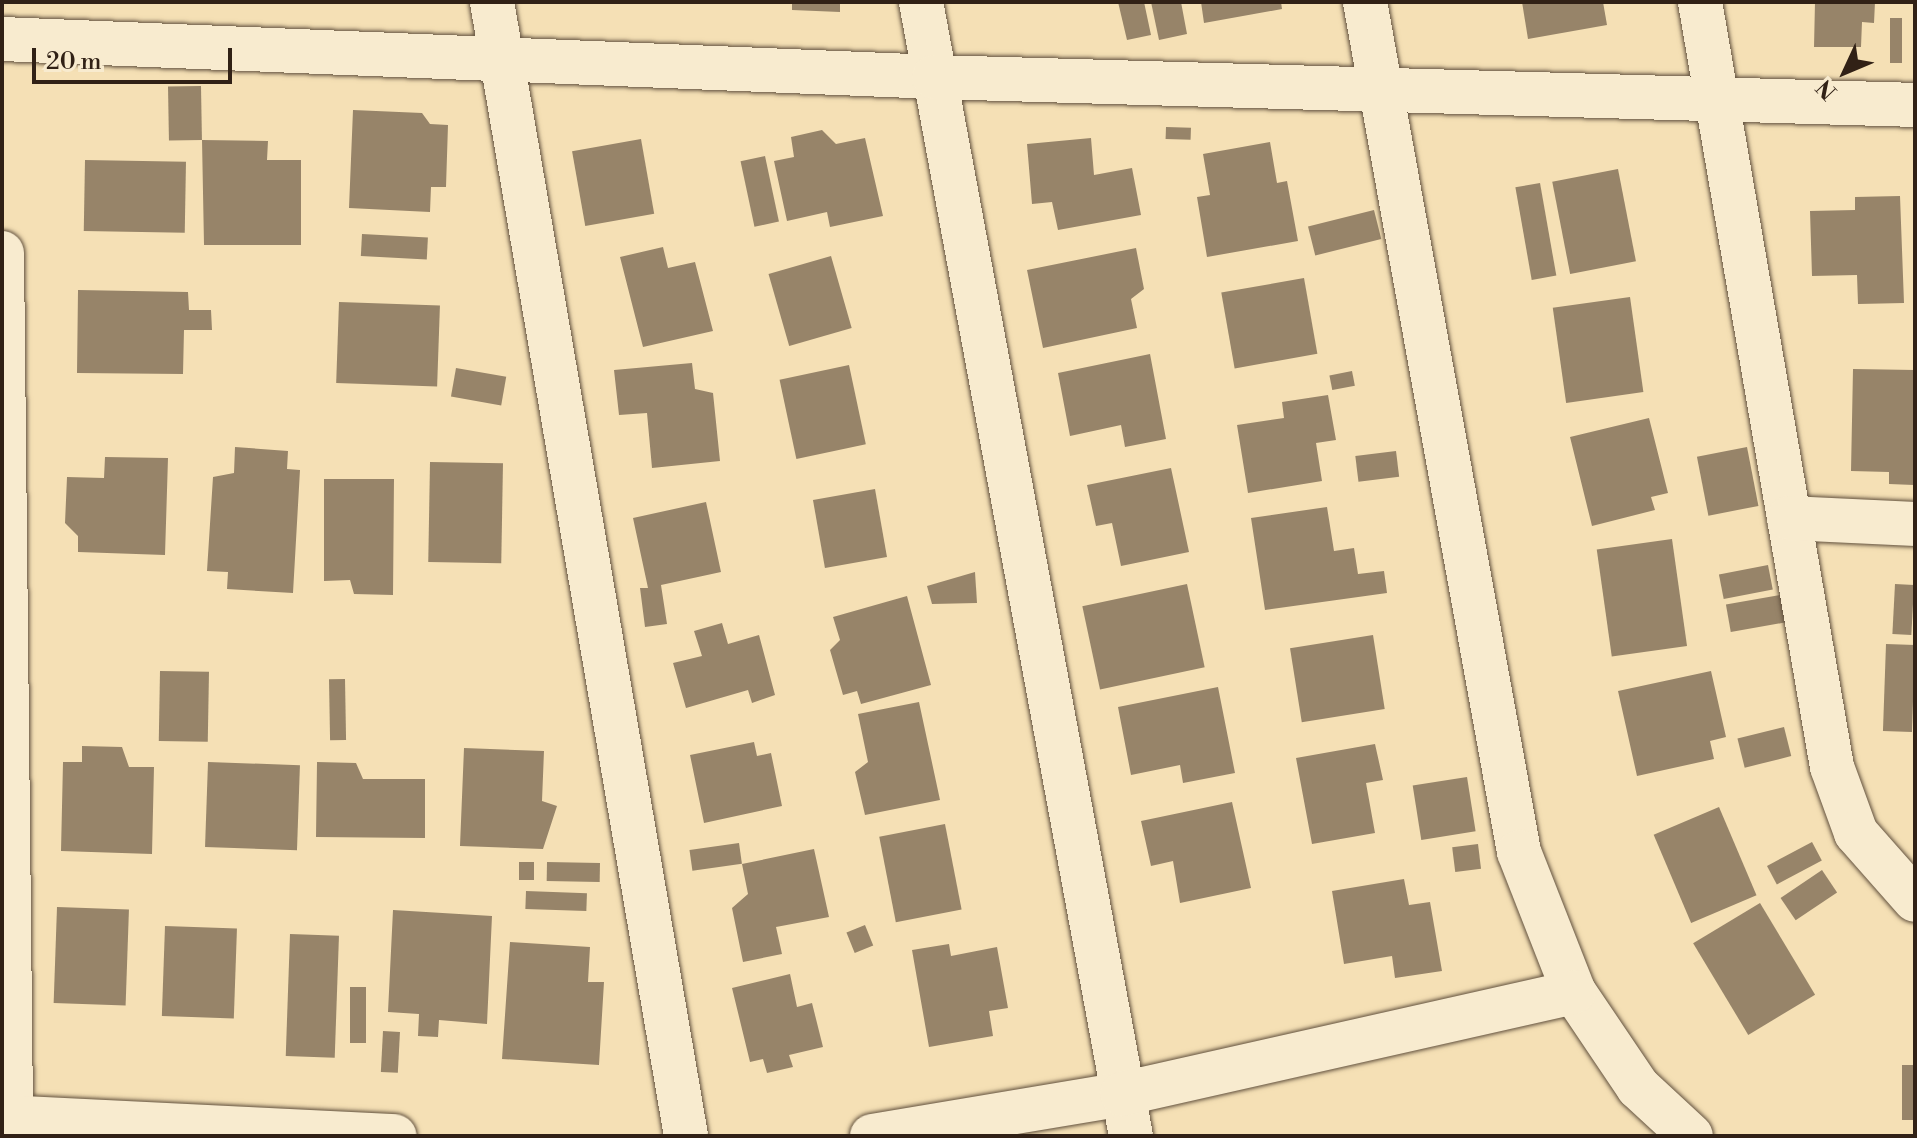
<!DOCTYPE html>
<style>
body{margin:0}
#map{position:relative;width:1917px;height:1138px;overflow:hidden;background:#f5e0b5;font-family:"Libre Bodoni",serif}
div>[style]{position:absolute}
[style*='--x']{left:calc(var(--x)*1px);top:calc(var(--y)*1px);width:calc(var(--w)*1px);rotate:calc(var(--a)*1deg)}
.building>*{inset:0;background:#978469;transform-origin:0 0}
.roads{filter:drop-shadow(0 0 2px #62513e) drop-shadow(0 0 2px #62513e)}
.street>*{height:44px;margin:-22px;padding:0 22px;transform-origin:22px;border-radius:22px;background:#f8ebcf}
span{translate:-50% -50%;white-space:nowrap;text-align:center;line-height:1.15;-webkit-text-stroke:8px #f8ebcf;paint-order:stroke}
.frame{position:absolute;inset:0;border:4px solid #312116;pointer-events:none}
.north{position:absolute;left:1805px;top:32px;width:80px;height:80px;-webkit-text-stroke:6px #f8ebcf;paint-order:stroke;rotate:226deg;font-size:22px;font-weight:700;line-height:32px;text-align:center;color:#312116}
.north::after{content:'';display:block;margin:auto;width:28px;height:36px;background:#312116;clip-path:polygon(50% 0,100% 100%,50% 72%,0 100%)}
.scale{position:absolute;left:32px;top:48px;width:200px;height:36px;box-sizing:border-box;border:4px solid #312116;border-top:0;padding-left:10px;font-size:24px;line-height:28px;white-space:nowrap;color:#312116;-webkit-text-stroke:6px #f8ebcf;paint-order:stroke}
</style>
<div id="map">
<div class="building">
<div style="clip-path:polygon(792px 2px,840px 2px,840px 12px,792px 10px)"></div>
<div style="clip-path:polygon(1118px 2px,1144px 2px,1151px 35px,1127px 40px)"></div>
<div style="clip-path:polygon(1151px 2px,1181px 2px,1187px 34px,1159px 40px)"></div>
<div style="clip-path:polygon(1201px 2px,1281px 2px,1282px 9px,1204px 23px)"></div>
<div style="clip-path:polygon(1522px 2px,1603px 2px,1607px 25px,1528px 39px)"></div>
<div style="clip-path:polygon(1815px 2px,1875px 2px,1874px 23px,1862px 22px,1861px 47px,1814px 47px)"></div>
<div style="left:1890px;top:18px;width:12px;height:45px"></div>
<div style="left:201px;top:86px;width:54px;height:33px;rotate:89deg"></div>
<div style="clip-path:polygon(353px 110px,422px 113px,430px 124px,448px 125px,446px 187px,431px 187px,430px 212px,349px 208px)"></div>
<div style="left:1166px;top:127px;width:25px;height:12px;rotate:2deg"></div>
<div style="clip-path:polygon(822px 130px,836px 144px,865px 138px,883px 216px,830px 227px,827px 212px,787px 221px,774px 161px,794px 157px,791px 137px)"></div>
<div style="clip-path:polygon(1091px 138px,1094px 175px,1132px 168px,1141px 215px,1058px 230px,1052px 202px,1032px 204px,1027px 144px)"></div>
<div style="left:641px;top:139px;width:76px;height:70px;rotate:80deg"></div>
<div style="clip-path:polygon(202px 140px,268px 141px,267px 160px,301px 160px,301px 245px,204px 245px)"></div>
<div style="clip-path:polygon(1270px 142px,1277px 183px,1287px 181px,1298px 241px,1207px 257px,1197px 197px,1210px 195px,1203px 154px)"></div>
<div style="left:765px;top:156px;width:67px;height:25px;rotate:78deg"></div>
<div style="left:85px;top:160px;width:101px;height:71px;rotate:1deg"></div>
<div style="left:1618px;top:169px;width:94px;height:67px;rotate:79deg"></div>
<div style="left:1540px;top:183px;width:94px;height:25px;rotate:80deg"></div>
<div style="clip-path:polygon(1900px 196px,1904px 303px,1858px 304px,1857px 275px,1812px 276px,1810px 211px,1855px 210px,1855px 197px)"></div>
<div style="left:1374px;top:210px;width:30px;height:68px;rotate:76deg"></div>
<div style="left:362px;top:234px;width:66px;height:22px;rotate:3deg"></div>
<div style="clip-path:polygon(663px 247px,668px 268px,695px 262px,713px 331px,643px 347px,620px 257px)"></div>
<div style="clip-path:polygon(1136px 248px,1144px 289px,1131px 299px,1137px 328px,1043px 348px,1027px 270px)"></div>
<div style="left:831px;top:256px;width:75px;height:65px;rotate:74deg"></div>
<div style="left:1304px;top:278px;width:77px;height:84px;rotate:80deg"></div>
<div style="clip-path:polygon(78px 290px,188px 292px,189px 310px,211px 310px,212px 330px,184px 330px,183px 374px,77px 373px)"></div>
<div style="left:1630px;top:297px;width:96px;height:78px;rotate:82deg"></div>
<div style="left:339px;top:302px;width:101px;height:81px;rotate:2deg"></div>
<div style="clip-path:polygon(1150px 354px,1166px 439px,1125px 447px,1121px 425px,1070px 436px,1058px 373px)"></div>
<div style="clip-path:polygon(692px 363px,695px 389px,713px 393px,720px 461px,652px 468px,647px 413px,619px 415px,614px 370px)"></div>
<div style="left:849px;top:365px;width:81px;height:71px;rotate:78deg"></div>
<div style="left:456px;top:368px;width:51px;height:29px;rotate:10deg"></div>
<div style="clip-path:polygon(1853px 369px,1915px 370px,1914px 485px,1889px 484px,1889px 472px,1851px 471px)"></div>
<div style="left:1352px;top:371px;width:15px;height:23px;rotate:79deg"></div>
<div style="clip-path:polygon(1328px 395px,1336px 440px,1316px 443px,1322px 481px,1248px 493px,1237px 425px,1284px 418px,1282px 402px)"></div>
<div style="clip-path:polygon(1649px 418px,1668px 493px,1651px 497px,1655px 510px,1592px 526px,1570px 437px)"></div>
<div style="clip-path:polygon(235px 447px,288px 451px,287px 469px,300px 470px,293px 593px,227px 589px,228px 572px,207px 571px,213px 477px,234px 473px)"></div>
<div style="left:1747px;top:447px;width:60px;height:51px;rotate:79deg"></div>
<div style="left:1396px;top:451px;width:26px;height:41px;rotate:83deg"></div>
<div style="clip-path:polygon(105px 457px,168px 458px,165px 555px,78px 552px,78px 536px,65px 523px,67px 477px,104px 478px)"></div>
<div style="left:430px;top:462px;width:73px;height:100px;rotate:1deg"></div>
<div style="clip-path:polygon(1171px 468px,1189px 552px,1121px 566px,1112px 523px,1096px 526px,1087px 485px)"></div>
<div style="clip-path:polygon(324px 479px,394px 479px,393px 595px,354px 594px,350px 580px,324px 581px)"></div>
<div style="left:875px;top:489px;width:69px;height:63px;rotate:80deg"></div>
<div style="clip-path:polygon(706px 502px,721px 572px,661px 585px,667px 624px,645px 627px,640px 588px,648px 588px,633px 518px)"></div>
<div style="clip-path:polygon(1327px 507px,1334px 551px,1354px 548px,1358px 574px,1384px 571px,1387px 593px,1265px 610px,1251px 518px)"></div>
<div style="left:1672px;top:539px;width:108px;height:76px;rotate:82deg"></div>
<div style="left:1768px;top:565px;width:25px;height:50px;rotate:79deg"></div>
<div style="clip-path:polygon(975px 572px,977px 603px,932px 604px,927px 586px)"></div>
<div style="left:1187px;top:584px;width:85px;height:107px;rotate:78deg"></div>
<div style="left:1895px;top:584px;width:19px;height:50px;rotate:3deg"></div>
<div style="left:1785px;top:594px;width:28px;height:60px;rotate:80deg"></div>
<div style="clip-path:polygon(907px 596px,931px 685px,861px 704px,857px 691px,843px 695px,830px 650px,840px 640px,833px 617px)"></div>
<div style="clip-path:polygon(722px 623px,728px 644px,759px 635px,775px 695px,752px 703px,748px 690px,686px 708px,673px 663px,702px 656px,694px 631px)"></div>
<div style="left:1373px;top:635px;width:75px;height:84px;rotate:81deg"></div>
<div style="left:1886px;top:644px;width:29px;height:87px;rotate:2deg"></div>
<div style="left:160px;top:671px;width:49px;height:70px;rotate:1deg"></div>
<div style="clip-path:polygon(1711px 671px,1726px 737px,1710px 741px,1714px 759px,1637px 776px,1618px 691px)"></div>
<div style="left:345px;top:679px;width:61px;height:16px;rotate:89deg"></div>
<div style="clip-path:polygon(1218px 687px,1235px 773px,1183px 783px,1180px 765px,1131px 775px,1118px 707px)"></div>
<div style="clip-path:polygon(919px 702px,940px 800px,865px 815px,855px 772px,868px 762px,858px 714px)"></div>
<div style="left:1784px;top:727px;width:30px;height:48px;rotate:76deg"></div>
<div style="clip-path:polygon(754px 742px,757px 756px,771px 753px,782px 806px,704px 823px,690px 755px)"></div>
<div style="clip-path:polygon(1375px 744px,1383px 780px,1366px 783px,1375px 833px,1312px 844px,1296px 758px)"></div>
<div style="clip-path:polygon(82px 746px,122px 747px,129px 767px,154px 767px,152px 854px,61px 851px,63px 762px,82px 762px)"></div>
<div style="clip-path:polygon(464px 748px,544px 751px,542px 801px,557px 806px,543px 849px,460px 846px)"></div>
<div style="left:208px;top:762px;width:92px;height:85px;rotate:2deg"></div>
<div style="clip-path:polygon(317px 762px,356px 763px,363px 779px,425px 779px,425px 838px,316px 837px)"></div>
<div style="left:1467px;top:777px;width:55px;height:55px;rotate:81deg"></div>
<div style="clip-path:polygon(1232px 802px,1251px 888px,1180px 903px,1173px 861px,1151px 866px,1141px 821px)"></div>
<div style="left:1719px;top:807px;width:96px;height:71px;rotate:67deg"></div>
<div style="left:945px;top:824px;width:87px;height:67px;rotate:79deg"></div>
<div style="left:1812px;top:842px;width:21px;height:51px;rotate:62deg"></div>
<div style="left:739px;top:843px;width:21px;height:50px;rotate:82deg"></div>
<div style="left:1478px;top:844px;width:25px;height:26px;rotate:83deg"></div>
<div style="clip-path:polygon(814px 849px,829px 917px,776px 927px,782px 954px,743px 962px,732px 908px,748px 894px,742px 864px)"></div>
<div style="left:519px;top:862px;width:15px;height:18px"></div>
<div style="left:547px;top:862px;width:53px;height:19px;rotate:1deg"></div>
<div style="left:1822px;top:870px;width:27px;height:50px;rotate:56deg"></div>
<div style="clip-path:polygon(1404px 879px,1409px 905px,1430px 902px,1442px 971px,1395px 978px,1392px 956px,1344px 964px,1332px 891px)"></div>
<div style="left:526px;top:891px;width:61px;height:18px;rotate:2deg"></div>
<div style="left:1760px;top:903px;width:107px;height:78px;rotate:59deg"></div>
<div style="left:57px;top:907px;width:72px;height:96px;rotate:2deg"></div>
<div style="clip-path:polygon(393px 910px,492px 916px,487px 1024px,439px 1020px,438px 1037px,418px 1036px,419px 1014px,388px 1012px)"></div>
<div style="left:865px;top:925px;width:22px;height:20px;rotate:68deg"></div>
<div style="left:165px;top:926px;width:72px;height:90px;rotate:2deg"></div>
<div style="left:290px;top:934px;width:49px;height:122px;rotate:2deg"></div>
<div style="clip-path:polygon(510px 942px,590px 947px,588px 982px,604px 982px,599px 1065px,502px 1059px)"></div>
<div style="clip-path:polygon(949px 944px,951px 956px,997px 947px,1008px 1008px,989px 1011px,993px 1036px,929px 1047px,912px 950px)"></div>
<div style="clip-path:polygon(790px 974px,797px 1007px,812px 1003px,823px 1047px,789px 1055px,793px 1067px,767px 1073px,763px 1059px,750px 1062px,732px 988px)"></div>
<div style="left:350px;top:987px;width:16px;height:56px"></div>
<div style="left:383px;top:1031px;width:17px;height:41px;rotate:3deg"></div>
<div style="left:1902px;top:1065px;width:13px;height:55px"></div>
</div>
<div class="roads">
<div class="street">
<div style="--x:492;--y:2;--w:1150;--a:80.29"></div>
<div style="--x:921;--y:2;--w:1153;--a:79.51"></div>
<div style="--x:1365;--y:2;--w:864;--a:79.73"></div>
<div style="--x:1519;--y:852;--w:150;--a:68.6"></div>
<div style="--x:1574;--y:992;--w:115;--a:56"></div>
<div style="--x:1638;--y:1087;--w:72;--a:42.8"></div>
<div style="--x:1700;--y:2;--w:776;--a:80.21"></div>
<div style="--x:1832;--y:767;--w:70;--a:70"></div>
<div style="--x:1856;--y:833;--w:89;--a:48.6"></div>
<div style="--x:2;--y:39;--w:933;--a:2.33"></div>
<div style="--x:934;--y:77;--w:981;--a:1.63"></div>
<div style="--x:2;--y:253;--w:865;--a:89.4"></div>
<div style="--x:1789;--y:518;--w:126;--a:2.7"></div>
<div style="--x:2;--y:1117;--w:393;--a:2.8"></div>
<div style="--x:872;--y:1136;--w:254;--a:-9.5"></div>
<div style="--x:1122;--y:1094;--w:463;--a:-12.7"></div>
</div>
</div>
<div class="frame"></div>
<div class="north">N</div>
<div class="scale">20 m</div>
</div>
